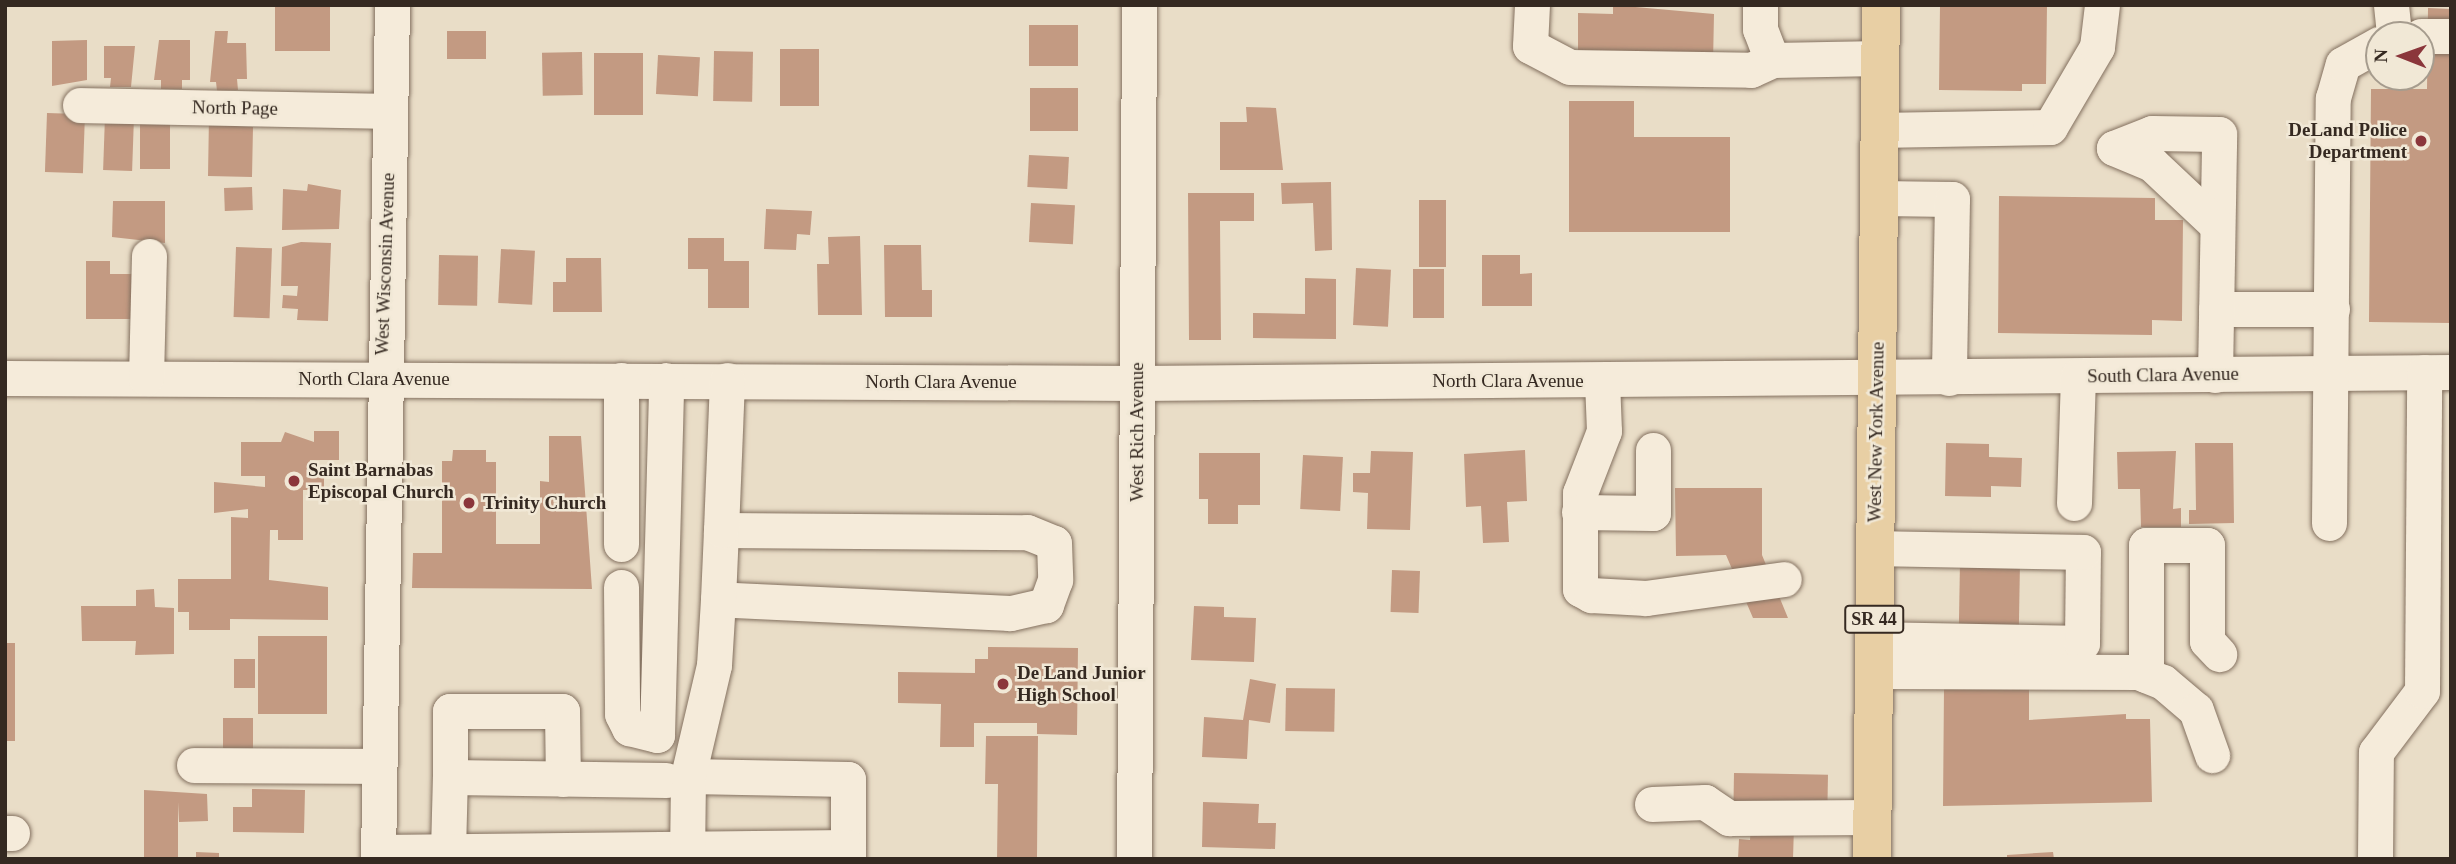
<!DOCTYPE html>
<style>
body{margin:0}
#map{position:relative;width:2456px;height:864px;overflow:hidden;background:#e9ddc7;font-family:Georgia,serif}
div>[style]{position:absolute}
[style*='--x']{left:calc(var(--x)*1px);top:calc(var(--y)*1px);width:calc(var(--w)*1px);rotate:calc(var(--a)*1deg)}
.building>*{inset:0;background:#c39a82;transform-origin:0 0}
.roads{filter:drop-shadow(0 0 2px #83705f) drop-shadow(0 0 2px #83705f)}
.minor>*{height:35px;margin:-17.5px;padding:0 17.5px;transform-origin:17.5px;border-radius:17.5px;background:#f5ebda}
.major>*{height:38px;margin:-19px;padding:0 19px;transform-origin:19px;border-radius:19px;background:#e8cfa4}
.dots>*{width:19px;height:19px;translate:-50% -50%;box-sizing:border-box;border:4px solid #f1e8d6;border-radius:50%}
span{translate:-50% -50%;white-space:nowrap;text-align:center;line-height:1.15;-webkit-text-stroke:5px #f1e8d6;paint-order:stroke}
.shield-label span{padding:2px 5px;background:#f1e8d6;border:2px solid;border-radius:5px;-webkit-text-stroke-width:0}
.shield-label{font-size:18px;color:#352921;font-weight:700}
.street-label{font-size:19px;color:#352921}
.poi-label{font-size:19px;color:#352921;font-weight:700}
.right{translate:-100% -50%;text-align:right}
.left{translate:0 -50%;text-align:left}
.frame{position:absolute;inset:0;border:7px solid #352921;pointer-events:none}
.north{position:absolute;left:2365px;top:21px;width:70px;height:70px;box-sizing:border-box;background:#f1e8d6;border:2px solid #a69c8e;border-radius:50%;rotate:271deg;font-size:19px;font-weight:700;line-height:28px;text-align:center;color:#352921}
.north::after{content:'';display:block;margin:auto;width:24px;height:32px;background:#8b363b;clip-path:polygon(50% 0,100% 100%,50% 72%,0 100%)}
</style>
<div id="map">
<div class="building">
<div style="left:275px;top:5px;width:55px;height:46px"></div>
<div style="clip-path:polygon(1613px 5px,1714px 14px,1713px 63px,1578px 61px,1578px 13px,1613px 14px)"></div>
<div style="clip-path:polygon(1940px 5px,2047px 5px,2046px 84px,2022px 84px,2022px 91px,1939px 90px)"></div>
<div style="clip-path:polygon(2428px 8px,2451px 9px,2451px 323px,2369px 322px,2371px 89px,2427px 89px)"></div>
<div style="left:1029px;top:25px;width:49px;height:41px"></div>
<div style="clip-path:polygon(215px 31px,228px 31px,227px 43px,246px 43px,247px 79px,237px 79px,238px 90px,217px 91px,216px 82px,210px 82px)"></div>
<div style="left:447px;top:31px;width:39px;height:28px"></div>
<div style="clip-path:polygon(87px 40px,87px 80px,52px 86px,52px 41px)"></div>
<div style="clip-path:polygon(159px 40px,190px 40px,190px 80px,182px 80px,182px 89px,161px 89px,161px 80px,154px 80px)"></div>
<div style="clip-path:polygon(104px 46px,135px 46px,131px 87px,110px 87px,111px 78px,104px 78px)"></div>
<div style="left:780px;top:49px;width:39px;height:57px"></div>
<div style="left:714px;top:51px;width:39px;height:50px;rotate:1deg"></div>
<div style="left:582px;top:52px;width:43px;height:40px;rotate:89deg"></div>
<div style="left:594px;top:53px;width:49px;height:62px"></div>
<div style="left:658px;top:55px;width:42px;height:39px;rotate:3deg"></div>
<div style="left:1030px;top:88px;width:48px;height:43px"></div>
<div style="clip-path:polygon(1569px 101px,1634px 101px,1634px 137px,1730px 137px,1730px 232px,1569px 232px)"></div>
<div style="clip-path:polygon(1246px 107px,1276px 108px,1283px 170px,1220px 170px,1220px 122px,1247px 122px)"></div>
<div style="left:47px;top:113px;width:38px;height:59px;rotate:2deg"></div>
<div style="left:105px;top:116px;width:29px;height:54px;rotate:2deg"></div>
<div style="left:140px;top:116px;width:30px;height:53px"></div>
<div style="clip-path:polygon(209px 116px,236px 117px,236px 126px,253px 127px,252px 177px,208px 176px)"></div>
<div style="left:1029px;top:155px;width:40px;height:32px;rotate:3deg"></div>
<div style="clip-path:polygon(1331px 182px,1332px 250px,1315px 251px,1313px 203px,1282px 204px,1281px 183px)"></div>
<div style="clip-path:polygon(308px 184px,341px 190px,339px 229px,282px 230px,283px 189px,307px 191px)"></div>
<div style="left:252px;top:187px;width:23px;height:28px;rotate:88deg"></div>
<div style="clip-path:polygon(1188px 193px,1254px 193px,1254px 221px,1220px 221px,1221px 340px,1189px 340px)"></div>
<div style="clip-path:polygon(1999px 196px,2155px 198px,2155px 220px,2183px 220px,2182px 321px,2152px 320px,2152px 335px,1998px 333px)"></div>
<div style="left:1419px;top:200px;width:27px;height:67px"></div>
<div style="clip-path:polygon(113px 201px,165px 201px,165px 243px,112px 237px)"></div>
<div style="left:1031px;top:203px;width:44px;height:39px;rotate:3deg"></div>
<div style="clip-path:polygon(766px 209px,812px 211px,810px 235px,797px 234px,796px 250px,764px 249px)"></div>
<div style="clip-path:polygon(860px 236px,862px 315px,818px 315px,817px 264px,829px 264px,828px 237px)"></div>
<div style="clip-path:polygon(688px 238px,724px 238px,724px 261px,749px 261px,749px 308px,708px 308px,708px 269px,688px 269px)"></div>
<div style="clip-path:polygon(301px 242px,331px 243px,328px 321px,297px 320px,298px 309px,282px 308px,283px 295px,297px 296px,298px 286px,281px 286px,282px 247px)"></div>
<div style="clip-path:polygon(884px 245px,921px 245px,922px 290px,932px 290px,932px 317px,885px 317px)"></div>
<div style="left:236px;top:247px;width:36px;height:70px;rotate:2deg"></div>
<div style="left:501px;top:249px;width:34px;height:54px;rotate:3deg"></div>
<div style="left:439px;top:255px;width:39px;height:50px;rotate:1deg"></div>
<div style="clip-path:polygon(1482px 255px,1520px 255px,1520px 274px,1532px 273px,1532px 306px,1482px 306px)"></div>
<div style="clip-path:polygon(566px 258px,601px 258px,602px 312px,553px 312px,553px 282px,566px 282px)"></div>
<div style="clip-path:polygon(86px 261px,110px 261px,110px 274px,138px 274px,138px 319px,86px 319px)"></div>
<div style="left:1356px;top:268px;width:35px;height:57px;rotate:3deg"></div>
<div style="left:1444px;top:269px;width:49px;height:31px;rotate:90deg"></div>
<div style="clip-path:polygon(1305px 278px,1336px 279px,1336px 339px,1253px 338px,1253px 313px,1305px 314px)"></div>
<div style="clip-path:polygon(314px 431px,339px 431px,339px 460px,310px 460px,310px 470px,324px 470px,324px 490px,303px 490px,303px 540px,278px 540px,278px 530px,270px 530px,269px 580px,328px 587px,328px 620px,230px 619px,230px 630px,189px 630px,189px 612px,178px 612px,178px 579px,231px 579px,231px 517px,248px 518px,248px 509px,214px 513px,214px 482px,265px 487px,265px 476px,241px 476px,241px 442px,281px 442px,285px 432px,314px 442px)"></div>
<div style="clip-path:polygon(549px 436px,581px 436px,592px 589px,412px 588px,413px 553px,442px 553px,442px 461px,452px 461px,453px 450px,486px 450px,486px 462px,496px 462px,496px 544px,540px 544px,540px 481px,549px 482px)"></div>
<div style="clip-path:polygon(1946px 443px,1989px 444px,1989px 457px,2022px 458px,2021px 487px,1991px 486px,1991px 497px,1945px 496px)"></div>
<div style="clip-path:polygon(2195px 443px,2233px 443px,2234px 523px,2189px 524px,2189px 510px,2196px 510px)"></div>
<div style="clip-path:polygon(1525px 450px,1527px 501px,1507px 502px,1509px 542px,1483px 543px,1481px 506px,1466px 507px,1464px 454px)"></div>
<div style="clip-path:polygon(1371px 451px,1413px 452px,1410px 530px,1367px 529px,1368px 493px,1353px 492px,1353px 473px,1370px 473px)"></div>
<div style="clip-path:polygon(2176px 451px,2173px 509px,2181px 508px,2181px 527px,2141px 527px,2140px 489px,2118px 489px,2117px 452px)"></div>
<div style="clip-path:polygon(1199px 453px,1260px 453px,1260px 505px,1238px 505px,1238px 524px,1208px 524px,1208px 499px,1199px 499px)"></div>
<div style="left:1303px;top:455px;width:40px;height:54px;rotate:3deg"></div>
<div style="clip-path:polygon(1675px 488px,1762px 488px,1762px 555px,1788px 618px,1753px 618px,1726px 555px,1676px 556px)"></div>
<div style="left:1960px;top:562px;width:60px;height:70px;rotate:1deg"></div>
<div style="left:1392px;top:570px;width:28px;height:42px;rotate:2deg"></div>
<div style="clip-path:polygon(154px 589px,155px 607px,174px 608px,174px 654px,135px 655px,136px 641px,82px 641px,81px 606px,136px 606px,136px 590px)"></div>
<div style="clip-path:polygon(1194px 606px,1224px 607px,1224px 617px,1256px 618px,1254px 662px,1191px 660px)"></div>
<div style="left:258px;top:636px;width:69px;height:78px"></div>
<div style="left:5px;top:643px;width:10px;height:98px"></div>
<div style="clip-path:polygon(988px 647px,1078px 648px,1077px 735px,1037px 734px,1037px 723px,974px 723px,974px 747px,940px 747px,941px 704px,898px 703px,898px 672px,975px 673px,975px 659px,988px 659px)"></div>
<div style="left:234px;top:659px;width:21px;height:29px"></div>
<div style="clip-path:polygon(1250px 679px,1276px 684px,1270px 723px,1249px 720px,1247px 759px,1202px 757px,1204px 717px,1243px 720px)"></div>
<div style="clip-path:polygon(2029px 687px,2029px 720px,2126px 714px,2126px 719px,2150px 719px,2152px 802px,1943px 806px,1944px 688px)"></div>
<div style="left:1286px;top:688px;width:49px;height:43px;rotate:1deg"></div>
<div style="left:223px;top:718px;width:30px;height:31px"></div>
<div style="clip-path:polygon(986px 736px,1038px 736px,1037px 859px,997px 859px,998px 784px,985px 784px)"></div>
<div style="left:1734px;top:773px;width:94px;height:38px;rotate:1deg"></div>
<div style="clip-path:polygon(252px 789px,305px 790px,304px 833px,233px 832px,233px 807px,252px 807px)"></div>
<div style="clip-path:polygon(144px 790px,207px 794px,208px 821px,179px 822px,178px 802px,178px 859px,144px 859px)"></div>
<div style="clip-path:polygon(1203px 802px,1259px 804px,1258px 823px,1276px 823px,1275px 849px,1202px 847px)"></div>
<div style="clip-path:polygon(1751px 824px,1794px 826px,1793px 859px,1738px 859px,1739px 839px,1750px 840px)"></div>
<div style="clip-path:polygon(196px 852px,219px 853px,219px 859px,196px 859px)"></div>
<div style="clip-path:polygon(2053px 852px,2054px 859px,2007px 859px,2007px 855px)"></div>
</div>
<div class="roads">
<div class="minor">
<div style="--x:1532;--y:5;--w:41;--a:92.8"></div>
<div style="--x:1530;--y:46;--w:45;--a:27.7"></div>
<div style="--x:1570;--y:67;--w:181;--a:0.9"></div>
<div style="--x:1751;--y:70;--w:23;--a:-25"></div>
<div style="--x:1760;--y:5;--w:24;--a:90"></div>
<div style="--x:1760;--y:29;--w:33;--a:69"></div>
<div style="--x:1772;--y:60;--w:109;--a:-1.1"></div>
<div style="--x:2391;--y:5;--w:30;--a:84"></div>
<div style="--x:2421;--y:36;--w:30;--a:0"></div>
<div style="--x:80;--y:105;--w:309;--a:1.1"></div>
<div style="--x:1879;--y:130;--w:171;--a:-1"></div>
<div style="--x:2050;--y:127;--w:93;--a:-59.6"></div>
<div style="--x:2097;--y:47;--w:42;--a:-83.2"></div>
<div style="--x:1879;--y:198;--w:73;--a:0.8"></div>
<div style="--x:1952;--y:199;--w:179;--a:91"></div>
<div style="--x:2216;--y:309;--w:116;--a:0"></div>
<div style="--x:2215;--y:375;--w:241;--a:-89"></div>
<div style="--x:2219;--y:134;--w:67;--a:-179.1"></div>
<div style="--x:2152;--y:133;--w:41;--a:158.5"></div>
<div style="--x:2114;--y:148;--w:41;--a:22.8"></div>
<div style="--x:2152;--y:164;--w:89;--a:43.2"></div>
<div style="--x:5;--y:378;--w:1133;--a:0.25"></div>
<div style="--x:1138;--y:383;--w:1313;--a:-0.48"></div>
<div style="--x:146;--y:378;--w:122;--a:-88.6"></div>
<div style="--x:1602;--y:381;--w:50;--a:87.7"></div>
<div style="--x:1604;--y:431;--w:66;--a:111.2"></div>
<div style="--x:1580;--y:493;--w:96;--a:90"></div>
<div style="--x:1580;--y:589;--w:13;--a:29"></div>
<div style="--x:1591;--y:595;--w:55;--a:3.1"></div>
<div style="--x:1646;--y:598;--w:139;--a:-7.8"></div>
<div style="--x:2074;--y:503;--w:127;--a:-88.2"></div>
<div style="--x:1579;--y:512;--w:74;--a:0.8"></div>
<div style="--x:1653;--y:513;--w:63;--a:-90"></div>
<div style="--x:2329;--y:523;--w:425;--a:-89.5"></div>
<div style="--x:2333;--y:98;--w:35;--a:-74"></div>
<div style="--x:2343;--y:64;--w:41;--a:-29.1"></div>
<div style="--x:721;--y:530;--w:306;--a:0.4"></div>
<div style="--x:1027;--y:532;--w:29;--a:22"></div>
<div style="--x:1054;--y:543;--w:37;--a:88"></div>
<div style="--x:1055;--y:580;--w:27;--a:110"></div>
<div style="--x:1046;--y:605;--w:37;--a:167"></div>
<div style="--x:1010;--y:613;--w:292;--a:-177.3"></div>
<div style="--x:718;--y:599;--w:69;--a:-87.5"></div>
<div style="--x:721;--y:530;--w:150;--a:-87.7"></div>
<div style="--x:621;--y:544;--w:164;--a:-90"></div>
<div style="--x:621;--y:587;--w:127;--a:89.5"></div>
<div style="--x:622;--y:714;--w:16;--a:63"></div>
<div style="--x:629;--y:728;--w:29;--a:14"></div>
<div style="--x:657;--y:735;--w:355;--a:-88.5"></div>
<div style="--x:1874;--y:639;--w:208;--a:1.1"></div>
<div style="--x:2082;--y:643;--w:91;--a:-89.4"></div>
<div style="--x:2083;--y:552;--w:208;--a:-178.9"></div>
<div style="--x:1874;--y:671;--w:264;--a:0.2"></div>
<div style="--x:2138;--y:672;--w:27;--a:22"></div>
<div style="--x:2163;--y:682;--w:43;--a:40.3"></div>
<div style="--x:2196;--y:710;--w:48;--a:70.4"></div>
<div style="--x:2146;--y:675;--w:130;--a:-90"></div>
<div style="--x:2146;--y:545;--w:61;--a:0"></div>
<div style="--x:2207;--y:545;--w:96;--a:90"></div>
<div style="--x:2207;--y:641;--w:18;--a:47"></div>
<div style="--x:194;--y:765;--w:185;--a:0.3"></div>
<div style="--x:688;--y:776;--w:160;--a:1.1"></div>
<div style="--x:848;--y:779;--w:68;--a:90"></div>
<div style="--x:450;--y:777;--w:66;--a:-90"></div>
<div style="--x:450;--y:711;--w:112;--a:0"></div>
<div style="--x:562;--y:711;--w:68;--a:89.2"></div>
<div style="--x:1652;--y:804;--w:53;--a:-2.2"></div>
<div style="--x:1705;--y:802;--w:29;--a:34"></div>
<div style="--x:1729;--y:818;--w:143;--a:-0.4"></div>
<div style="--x:5;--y:833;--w:7;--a:0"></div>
<div style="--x:448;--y:851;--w:74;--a:-88.5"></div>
<div style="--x:450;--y:777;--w:216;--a:0.8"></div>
<div style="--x:378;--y:852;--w:470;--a:-0.6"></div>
<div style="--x:848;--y:847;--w:12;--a:90"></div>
<div style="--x:378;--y:859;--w:854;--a:-89.06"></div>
<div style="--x:687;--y:859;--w:83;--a:-89.3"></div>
<div style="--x:688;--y:776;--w:114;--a:-76.8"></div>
<div style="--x:714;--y:665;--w:66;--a:-86.5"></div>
<div style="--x:1134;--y:859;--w:854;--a:-89.66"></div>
<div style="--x:2375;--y:859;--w:107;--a:-89.5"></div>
<div style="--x:2376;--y:752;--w:76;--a:-53"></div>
<div style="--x:2422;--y:691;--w:319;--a:-89.6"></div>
</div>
<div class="major">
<div style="--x:1872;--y:859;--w:854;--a:-89.4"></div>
</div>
</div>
<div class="dots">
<div style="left:2421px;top:141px;background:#8b363b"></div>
<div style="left:294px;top:481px;background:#8b363b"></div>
<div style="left:469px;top:503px;background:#8b363b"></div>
<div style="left:1003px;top:684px;background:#8b363b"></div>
</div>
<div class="shield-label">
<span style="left:1874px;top:619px">SR 44</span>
</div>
<div class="street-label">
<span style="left:235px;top:108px;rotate:1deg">North Page</span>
<span style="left:385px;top:264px;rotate:-88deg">West Wisconsin Avenue</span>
<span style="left:2163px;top:375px;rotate:-1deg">South Clara Avenue</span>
<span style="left:374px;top:379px">North Clara Avenue</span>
<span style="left:1508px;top:381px">North Clara Avenue</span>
<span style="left:941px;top:382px">North Clara Avenue</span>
<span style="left:1137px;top:432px;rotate:-90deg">West Rich Avenue</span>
<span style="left:1876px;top:432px;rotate:-89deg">West New York Avenue</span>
</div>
<div class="poi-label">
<span class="right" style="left:2407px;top:141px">DeLand Police<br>Department</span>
<span class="left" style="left:308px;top:481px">Saint Barnabas<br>Episcopal Church</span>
<span class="left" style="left:483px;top:503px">Trinity Church</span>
<span class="left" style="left:1017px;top:684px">De Land Junior<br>High School</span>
</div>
<div class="frame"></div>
<div class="north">N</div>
</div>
